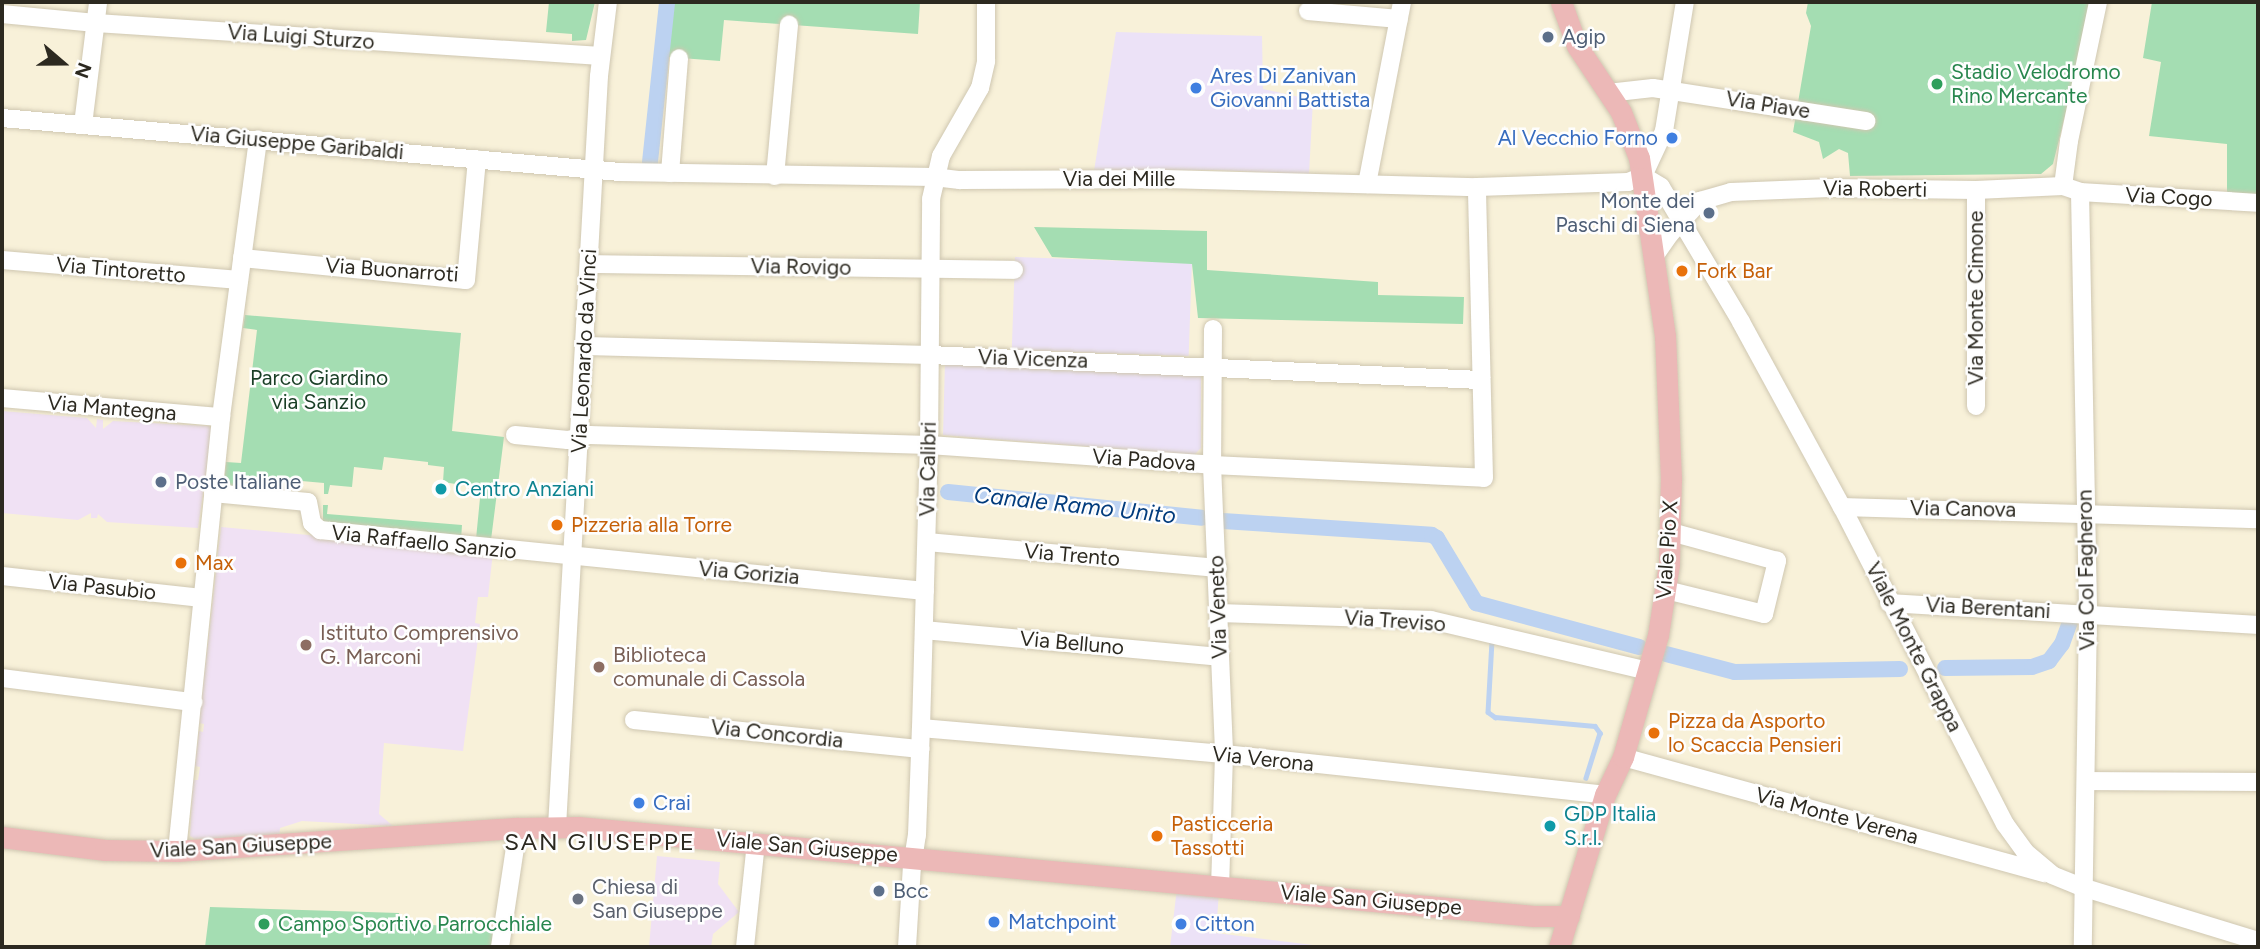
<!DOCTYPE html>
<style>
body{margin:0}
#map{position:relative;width:2260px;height:949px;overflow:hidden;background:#f8f1d9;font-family:Figtree,sans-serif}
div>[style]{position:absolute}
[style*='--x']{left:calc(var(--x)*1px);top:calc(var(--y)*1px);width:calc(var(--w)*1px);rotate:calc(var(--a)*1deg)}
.industrial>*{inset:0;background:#ece2f7;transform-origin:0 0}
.education>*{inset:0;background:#f0e1f4}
.green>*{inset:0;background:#a4ddb2}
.stream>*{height:4.5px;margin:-2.25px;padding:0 2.25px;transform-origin:2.25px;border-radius:2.25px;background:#bcd2f1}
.canal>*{height:16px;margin:-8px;padding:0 8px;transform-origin:8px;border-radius:8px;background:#bcd2f1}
.roads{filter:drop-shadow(0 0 2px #cfc7b1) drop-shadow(0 0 2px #cfc7b1)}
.minor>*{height:18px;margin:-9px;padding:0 9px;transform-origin:9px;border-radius:9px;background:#fff}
.major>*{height:21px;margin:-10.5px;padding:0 10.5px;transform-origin:10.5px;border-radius:10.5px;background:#ecb8b7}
.dots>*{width:19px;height:19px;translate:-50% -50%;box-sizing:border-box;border:4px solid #fefefe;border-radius:50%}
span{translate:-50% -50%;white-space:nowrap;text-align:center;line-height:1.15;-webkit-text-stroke:5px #fefefe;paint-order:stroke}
.street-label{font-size:21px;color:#2c2920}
.service-label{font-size:21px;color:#4e5e75}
.left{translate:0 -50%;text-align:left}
.right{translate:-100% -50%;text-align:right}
.leisure-label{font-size:21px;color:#27864d}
.shop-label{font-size:21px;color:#366cbe}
.food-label{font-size:21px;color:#c56008}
.park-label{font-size:21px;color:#193e25}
.culture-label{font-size:21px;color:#0d838f}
.education-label{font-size:21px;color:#785e54}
.worship-label{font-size:21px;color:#5b616d}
.water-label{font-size:23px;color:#023c7d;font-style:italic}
.quarter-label{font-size:24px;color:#2c2920;letter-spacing:2px}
.frame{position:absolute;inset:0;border:4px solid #2c2920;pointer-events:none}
.north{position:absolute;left:28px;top:28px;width:70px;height:70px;-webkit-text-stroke:5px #fefefe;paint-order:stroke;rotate:110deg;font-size:19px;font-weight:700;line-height:28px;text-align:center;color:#2c2920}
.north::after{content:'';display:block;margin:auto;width:24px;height:32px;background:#2c2920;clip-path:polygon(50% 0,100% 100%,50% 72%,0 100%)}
</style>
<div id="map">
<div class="industrial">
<div style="clip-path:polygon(1116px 32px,1262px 36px,1263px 89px,1313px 100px,1309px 174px,1214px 170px,1094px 171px)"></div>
<div style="left:1015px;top:257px;width:177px;height:93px;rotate:2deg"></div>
<div style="clip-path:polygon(945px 361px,1198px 373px,1201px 376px,1201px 448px,1194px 455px,943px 435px)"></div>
<div style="clip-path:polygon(1177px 888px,1219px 892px,1216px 933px,1313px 945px,1313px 947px,1170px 947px)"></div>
</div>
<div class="education">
<div style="clip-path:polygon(2px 411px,87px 418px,96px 428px,97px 419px,103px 420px,103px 429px,113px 421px,209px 426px,212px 431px,198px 528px,107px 522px,98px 514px,97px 518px,91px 518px,91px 513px,78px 520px,2px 513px)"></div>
<div style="clip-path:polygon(221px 527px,493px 552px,488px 597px,478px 597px,475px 623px,480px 624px,463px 751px,384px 743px,379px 814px,393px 826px,302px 821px,280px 828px,279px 841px,195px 839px,190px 836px,193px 780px,198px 780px,200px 767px,195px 766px,199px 731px,203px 732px,204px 724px,199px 723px)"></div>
<div style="clip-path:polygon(657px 856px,720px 862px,718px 884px,739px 912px,713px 934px,711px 947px,649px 947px)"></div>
</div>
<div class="green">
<div style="clip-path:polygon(549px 2px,595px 2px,586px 40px,572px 41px,572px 34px,546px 32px)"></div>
<div style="clip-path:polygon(674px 2px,920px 2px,918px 34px,724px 20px,720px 61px,668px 57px)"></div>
<div style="clip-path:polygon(1808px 2px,2090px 2px,2083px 43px,2053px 164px,2041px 174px,1850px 176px,1848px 153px,1839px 149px,1823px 159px,1819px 142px,1793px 132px,1811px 26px,1806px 13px)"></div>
<div style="clip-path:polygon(2152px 2px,2178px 4px,2178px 2px,2258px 2px,2258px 198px,2227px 196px,2227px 144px,2149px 136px,2161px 62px,2143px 58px)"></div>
<div style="clip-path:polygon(1034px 227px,1207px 231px,1207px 270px,1378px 282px,1378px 295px,1464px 297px,1463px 324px,1198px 318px,1192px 264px,1052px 257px)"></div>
<div style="clip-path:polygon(245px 315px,461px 333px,452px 431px,504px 437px,491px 540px,476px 539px,481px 488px,443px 482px,444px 467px,428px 465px,428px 462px,384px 457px,382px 470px,354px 467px,352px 487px,330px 485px,328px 494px,324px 494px,324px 483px,236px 475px,234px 486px,224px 485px,226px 462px,241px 463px,257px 330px,243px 328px)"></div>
<div style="clip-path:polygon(323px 505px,328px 505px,327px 514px,462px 525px,461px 540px,323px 522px)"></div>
<div style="clip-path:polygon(210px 907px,399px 913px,400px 921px,492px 932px,495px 947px,205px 947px)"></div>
</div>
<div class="stream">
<div style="--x:1492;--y:641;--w:71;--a:93.2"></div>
<div style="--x:1488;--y:712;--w:9;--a:36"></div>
<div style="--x:1495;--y:717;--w:100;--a:5.1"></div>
<div style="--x:1595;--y:726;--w:9;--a:54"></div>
<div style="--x:1600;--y:733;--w:47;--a:107.3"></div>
</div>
<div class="canal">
<div style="--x:650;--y:162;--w:161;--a:-83.9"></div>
<div style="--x:948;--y:492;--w:255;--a:5.8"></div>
<div style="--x:1223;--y:521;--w:209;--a:3.8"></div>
<div style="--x:1432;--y:535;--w:6;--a:31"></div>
<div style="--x:1437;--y:538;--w:76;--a:59"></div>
<div style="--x:1476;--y:603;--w:169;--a:15.1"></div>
<div style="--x:1666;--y:654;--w:71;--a:14.6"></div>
<div style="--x:1735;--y:672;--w:165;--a:-1"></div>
<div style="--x:1945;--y:668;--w:87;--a:-0.7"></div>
<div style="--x:2032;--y:667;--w:18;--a:-19"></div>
<div style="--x:2049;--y:661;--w:21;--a:-53"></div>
<div style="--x:2062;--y:644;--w:23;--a:-70"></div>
</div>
<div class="roads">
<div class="minor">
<div style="--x:1308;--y:11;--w:91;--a:5"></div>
<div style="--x:2;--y:14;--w:94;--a:5.5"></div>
<div style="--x:96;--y:23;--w:506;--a:3.74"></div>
<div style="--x:1608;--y:93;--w:45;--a:-6.3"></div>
<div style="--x:1653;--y:88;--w:216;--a:8.8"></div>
<div style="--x:2;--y:118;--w:620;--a:4.99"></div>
<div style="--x:620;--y:172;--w:314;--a:0.9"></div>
<div style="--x:934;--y:177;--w:26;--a:7"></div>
<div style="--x:960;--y:180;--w:204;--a:-0.3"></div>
<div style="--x:1164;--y:179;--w:313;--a:1.5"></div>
<div style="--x:1477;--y:187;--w:151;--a:-1.9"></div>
<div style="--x:1628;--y:182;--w:16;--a:-22"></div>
<div style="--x:83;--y:125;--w:124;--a:-83"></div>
<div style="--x:670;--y:173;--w:115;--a:-85.5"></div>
<div style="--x:775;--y:176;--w:152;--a:-84.7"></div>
<div style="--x:1643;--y:176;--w:21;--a:31"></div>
<div style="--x:1661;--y:187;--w:157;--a:59.3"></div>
<div style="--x:1741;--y:322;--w:211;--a:61.4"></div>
<div style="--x:1842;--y:507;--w:356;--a:62.8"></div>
<div style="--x:2005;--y:824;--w:34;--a:54"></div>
<div style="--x:2025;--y:852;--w:35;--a:40"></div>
<div style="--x:2052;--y:875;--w:35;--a:22"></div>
<div style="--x:2085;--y:888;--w:181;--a:17"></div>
<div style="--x:1643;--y:176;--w:50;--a:-65"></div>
<div style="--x:1664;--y:131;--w:131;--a:-80.8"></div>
<div style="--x:1367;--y:184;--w:185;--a:-79.1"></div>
<div style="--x:2063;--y:186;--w:45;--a:-82.4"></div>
<div style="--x:2069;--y:141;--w:142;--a:-78.2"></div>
<div style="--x:1976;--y:190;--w:216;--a:90"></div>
<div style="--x:2080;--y:192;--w:422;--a:88.9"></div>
<div style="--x:2088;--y:614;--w:333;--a:90.9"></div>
<div style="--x:242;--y:258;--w:225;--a:5.6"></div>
<div style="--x:466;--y:280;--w:121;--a:-84.8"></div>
<div style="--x:1653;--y:258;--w:29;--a:-55"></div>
<div style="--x:1670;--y:234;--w:45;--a:-47.7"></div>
<div style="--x:1700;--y:201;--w:32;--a:-16"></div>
<div style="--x:1731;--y:192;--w:99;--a:-2.3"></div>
<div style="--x:1830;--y:188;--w:146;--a:0.8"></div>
<div style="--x:1976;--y:190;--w:87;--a:-2.6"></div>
<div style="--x:2063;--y:186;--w:18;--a:19"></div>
<div style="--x:2080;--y:192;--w:178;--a:3.5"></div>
<div style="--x:2;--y:260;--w:238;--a:4.8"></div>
<div style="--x:589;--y:264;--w:425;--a:0.8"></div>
<div style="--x:1213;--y:329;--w:136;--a:90.4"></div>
<div style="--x:1212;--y:465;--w:289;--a:87.6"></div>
<div style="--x:1224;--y:754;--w:132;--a:91.7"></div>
<div style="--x:585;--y:346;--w:345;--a:1.5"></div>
<div style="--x:930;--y:355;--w:552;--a:2.6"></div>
<div style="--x:2;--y:398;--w:220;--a:5"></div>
<div style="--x:515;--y:435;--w:53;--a:5.4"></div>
<div style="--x:568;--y:440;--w:22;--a:-13"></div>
<div style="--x:589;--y:435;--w:340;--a:1.7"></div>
<div style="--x:929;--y:445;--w:284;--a:4"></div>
<div style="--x:1212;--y:465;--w:272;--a:2.7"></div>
<div style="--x:1484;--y:478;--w:291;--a:-91.4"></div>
<div style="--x:213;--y:493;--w:95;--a:5.4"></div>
<div style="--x:308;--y:502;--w:21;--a:79"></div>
<div style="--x:312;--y:523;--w:11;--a:41"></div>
<div style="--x:320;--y:530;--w:608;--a:5.76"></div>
<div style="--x:1842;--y:507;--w:416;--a:1.7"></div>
<div style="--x:927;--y:542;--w:292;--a:5.1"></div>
<div style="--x:2;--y:576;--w:201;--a:6.3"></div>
<div style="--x:1666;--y:590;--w:101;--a:13.8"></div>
<div style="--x:1764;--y:614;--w:55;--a:-76.2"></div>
<div style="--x:1777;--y:561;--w:110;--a:-164.7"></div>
<div style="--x:1889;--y:603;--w:370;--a:3.4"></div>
<div style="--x:1220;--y:613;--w:211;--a:1.9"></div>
<div style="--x:1431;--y:620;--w:224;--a:13.2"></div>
<div style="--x:924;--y:630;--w:296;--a:5.2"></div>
<div style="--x:2;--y:678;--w:193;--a:7.2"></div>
<div style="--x:634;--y:720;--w:288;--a:5.8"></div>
<div style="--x:921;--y:728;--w:304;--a:4.9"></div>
<div style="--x:1224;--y:754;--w:383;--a:6.1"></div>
<div style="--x:1623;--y:757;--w:438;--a:15.4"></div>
<div style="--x:2086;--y:781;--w:172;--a:0.3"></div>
<div style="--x:557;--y:827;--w:752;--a:-86.8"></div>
<div style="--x:599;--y:76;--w:75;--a:-83.1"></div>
<div style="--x:177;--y:851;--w:436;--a:-84.2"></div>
<div style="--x:221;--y:417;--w:280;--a:-82.4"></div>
<div style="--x:500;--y:947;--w:120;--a:-81.4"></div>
<div style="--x:745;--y:947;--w:105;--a:-84"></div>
<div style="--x:907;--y:947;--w:81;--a:-86.5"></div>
<div style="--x:912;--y:866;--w:31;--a:-81"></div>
<div style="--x:917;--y:835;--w:107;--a:-87.9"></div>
<div style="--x:921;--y:728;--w:283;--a:-88.4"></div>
<div style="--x:929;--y:445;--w:246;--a:-89.5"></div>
<div style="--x:931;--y:199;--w:44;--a:-76.9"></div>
<div style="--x:941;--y:156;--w:78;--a:-60.2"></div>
<div style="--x:980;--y:88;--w:28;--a:-77"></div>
<div style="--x:986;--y:61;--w:59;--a:-90"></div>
</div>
<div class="major">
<div style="--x:2;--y:837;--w:104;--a:7.2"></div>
<div style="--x:105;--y:850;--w:72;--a:0.8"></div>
<div style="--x:177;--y:851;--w:342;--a:-3.9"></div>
<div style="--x:518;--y:828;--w:60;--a:-1"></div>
<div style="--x:578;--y:827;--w:960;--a:5.32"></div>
<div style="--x:1534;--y:916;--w:35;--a:0"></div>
<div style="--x:1559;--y:947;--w:159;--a:-73.2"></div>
<div style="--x:1605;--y:795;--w:42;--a:-64.7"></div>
<div style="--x:1623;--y:757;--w:127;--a:-74"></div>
<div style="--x:1658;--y:635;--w:72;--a:-81.2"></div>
<div style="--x:1669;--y:564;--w:85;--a:-88.7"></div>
<div style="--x:1671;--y:479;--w:143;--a:-92.4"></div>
<div style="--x:1665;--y:336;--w:180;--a:-98.3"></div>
<div style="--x:1639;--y:158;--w:49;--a:-111.4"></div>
<div style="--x:1621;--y:112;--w:79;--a:-123.7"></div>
<div style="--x:1577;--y:46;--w:47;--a:-110"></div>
</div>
</div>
<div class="dots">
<div style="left:1548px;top:37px;background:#5c6f8a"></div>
<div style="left:1937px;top:84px;background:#2e9e5b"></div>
<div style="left:1196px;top:88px;background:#3f7fe0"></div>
<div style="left:1672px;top:138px;background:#3f7fe0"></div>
<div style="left:1709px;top:213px;background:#5c6f8a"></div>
<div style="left:1682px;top:271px;background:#e8710a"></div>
<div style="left:161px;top:482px;background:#5c6f8a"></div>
<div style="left:441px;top:489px;background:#0f9aa8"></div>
<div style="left:557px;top:525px;background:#e8710a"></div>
<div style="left:181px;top:563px;background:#e8710a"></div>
<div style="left:306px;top:645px;background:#8d6e63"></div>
<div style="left:599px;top:667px;background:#8d6e63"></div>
<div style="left:1654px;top:733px;background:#e8710a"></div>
<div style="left:639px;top:803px;background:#3f7fe0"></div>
<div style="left:1550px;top:826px;background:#0f9aa8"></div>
<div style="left:1157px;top:836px;background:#e8710a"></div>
<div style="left:879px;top:891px;background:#5c6f8a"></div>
<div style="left:578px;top:899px;background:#6b7280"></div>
<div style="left:994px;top:922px;background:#3f7fe0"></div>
<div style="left:264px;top:924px;background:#2e9e5b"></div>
<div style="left:1181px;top:924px;background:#3f7fe0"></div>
</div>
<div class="street-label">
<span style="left:301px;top:37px;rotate:4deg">Via Luigi Sturzo</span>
<span style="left:1768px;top:105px;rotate:9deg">Via Piave</span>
<span style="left:297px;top:143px;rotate:5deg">Via Giuseppe Garibaldi</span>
<span style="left:1119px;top:179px">Via dei Mille</span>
<span style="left:1875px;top:189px;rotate:1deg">Via Roberti</span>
<span style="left:2169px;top:197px;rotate:3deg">Via Cogo</span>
<span style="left:801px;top:267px;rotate:1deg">Via Rovigo</span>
<span style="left:121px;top:270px;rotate:5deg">Via Tintoretto</span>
<span style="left:392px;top:270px;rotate:4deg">Via Buonarroti</span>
<span style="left:1976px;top:298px;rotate:-90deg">Via Monte Cimone</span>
<span style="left:584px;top:351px;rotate:-87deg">Via Leonardo da Vinci</span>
<span style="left:1033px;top:359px;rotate:2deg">Via Vicenza</span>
<span style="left:112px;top:408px;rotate:5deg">Via Mantegna</span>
<span style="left:1144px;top:460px;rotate:4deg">Via Padova</span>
<span style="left:928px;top:469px;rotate:-89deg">Via Calibri</span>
<span style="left:1963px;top:509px;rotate:1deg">Via Canova</span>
<span style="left:424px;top:542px;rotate:6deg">Via Raffaello Sanzio</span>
<span style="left:1667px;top:550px;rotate:-86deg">Viale Pio X</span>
<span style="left:1072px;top:555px;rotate:5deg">Via Trento</span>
<span style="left:2086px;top:570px;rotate:-91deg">Via Col Fagheron</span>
<span style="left:749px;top:573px;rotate:5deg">Via Gorizia</span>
<span style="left:102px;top:587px;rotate:6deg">Via Pasubio</span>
<span style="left:1218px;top:607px;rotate:-92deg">Via Veneto</span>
<span style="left:1988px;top:608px;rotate:3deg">Via Berentani</span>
<span style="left:1395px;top:621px;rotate:4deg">Via Treviso</span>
<span style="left:1072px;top:643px;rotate:5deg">Via Belluno</span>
<span style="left:1914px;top:647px;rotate:63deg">Viale Monte Grappa</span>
<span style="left:777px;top:734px;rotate:6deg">Via Concordia</span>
<span style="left:1263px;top:759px;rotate:6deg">Via Verona</span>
<span style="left:1837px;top:816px;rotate:15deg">Via Monte Verena</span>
<span style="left:241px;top:846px;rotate:-3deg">Viale San Giuseppe</span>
<span style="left:807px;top:847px;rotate:5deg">Viale San Giuseppe</span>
<span style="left:1371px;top:900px;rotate:5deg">Viale San Giuseppe</span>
</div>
<div class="service-label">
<span class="left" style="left:1562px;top:37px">Agip</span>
<span class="right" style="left:1695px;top:213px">Monte dei<br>Paschi di Siena</span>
<span class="left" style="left:175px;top:482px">Poste Italiane</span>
<span class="left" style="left:893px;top:891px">Bcc</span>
</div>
<div class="leisure-label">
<span class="left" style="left:1951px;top:84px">Stadio Velodromo<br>Rino Mercante</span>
<span class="left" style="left:278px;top:924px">Campo Sportivo Parrocchiale</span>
</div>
<div class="shop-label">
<span class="left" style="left:1210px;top:88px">Ares Di Zanivan<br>Giovanni Battista</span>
<span class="right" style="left:1658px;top:138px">Al Vecchio Forno</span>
<span class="left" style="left:653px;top:803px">Crai</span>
<span class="left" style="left:1008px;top:922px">Matchpoint</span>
<span class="left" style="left:1195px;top:924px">Citton</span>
</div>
<div class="food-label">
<span class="left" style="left:1696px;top:271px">Fork Bar</span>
<span class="left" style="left:571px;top:525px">Pizzeria alla Torre</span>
<span class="left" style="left:195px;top:563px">Max</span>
<span class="left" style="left:1668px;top:733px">Pizza da Asporto<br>lo Scaccia Pensieri</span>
<span class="left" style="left:1171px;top:836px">Pasticceria<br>Tassotti</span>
</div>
<div class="park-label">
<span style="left:319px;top:390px">Parco Giardino<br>via Sanzio</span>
</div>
<div class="culture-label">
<span class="left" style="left:455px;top:489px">Centro Anziani</span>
<span class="left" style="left:1564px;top:826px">GDP Italia<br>S.r.l.</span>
</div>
<div class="education-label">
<span class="left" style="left:320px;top:645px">Istituto Comprensivo<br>G. Marconi</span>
<span class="left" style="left:613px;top:667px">Biblioteca<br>comunale di Cassola</span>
</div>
<div class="worship-label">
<span class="left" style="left:592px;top:899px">Chiesa di<br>San Giuseppe</span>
</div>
<div class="water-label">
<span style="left:1075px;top:505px;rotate:6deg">Canale Ramo Unito</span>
</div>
<div class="quarter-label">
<span style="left:600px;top:842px">SAN GIUSEPPE</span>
</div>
<div class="frame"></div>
<div class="north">N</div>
</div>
